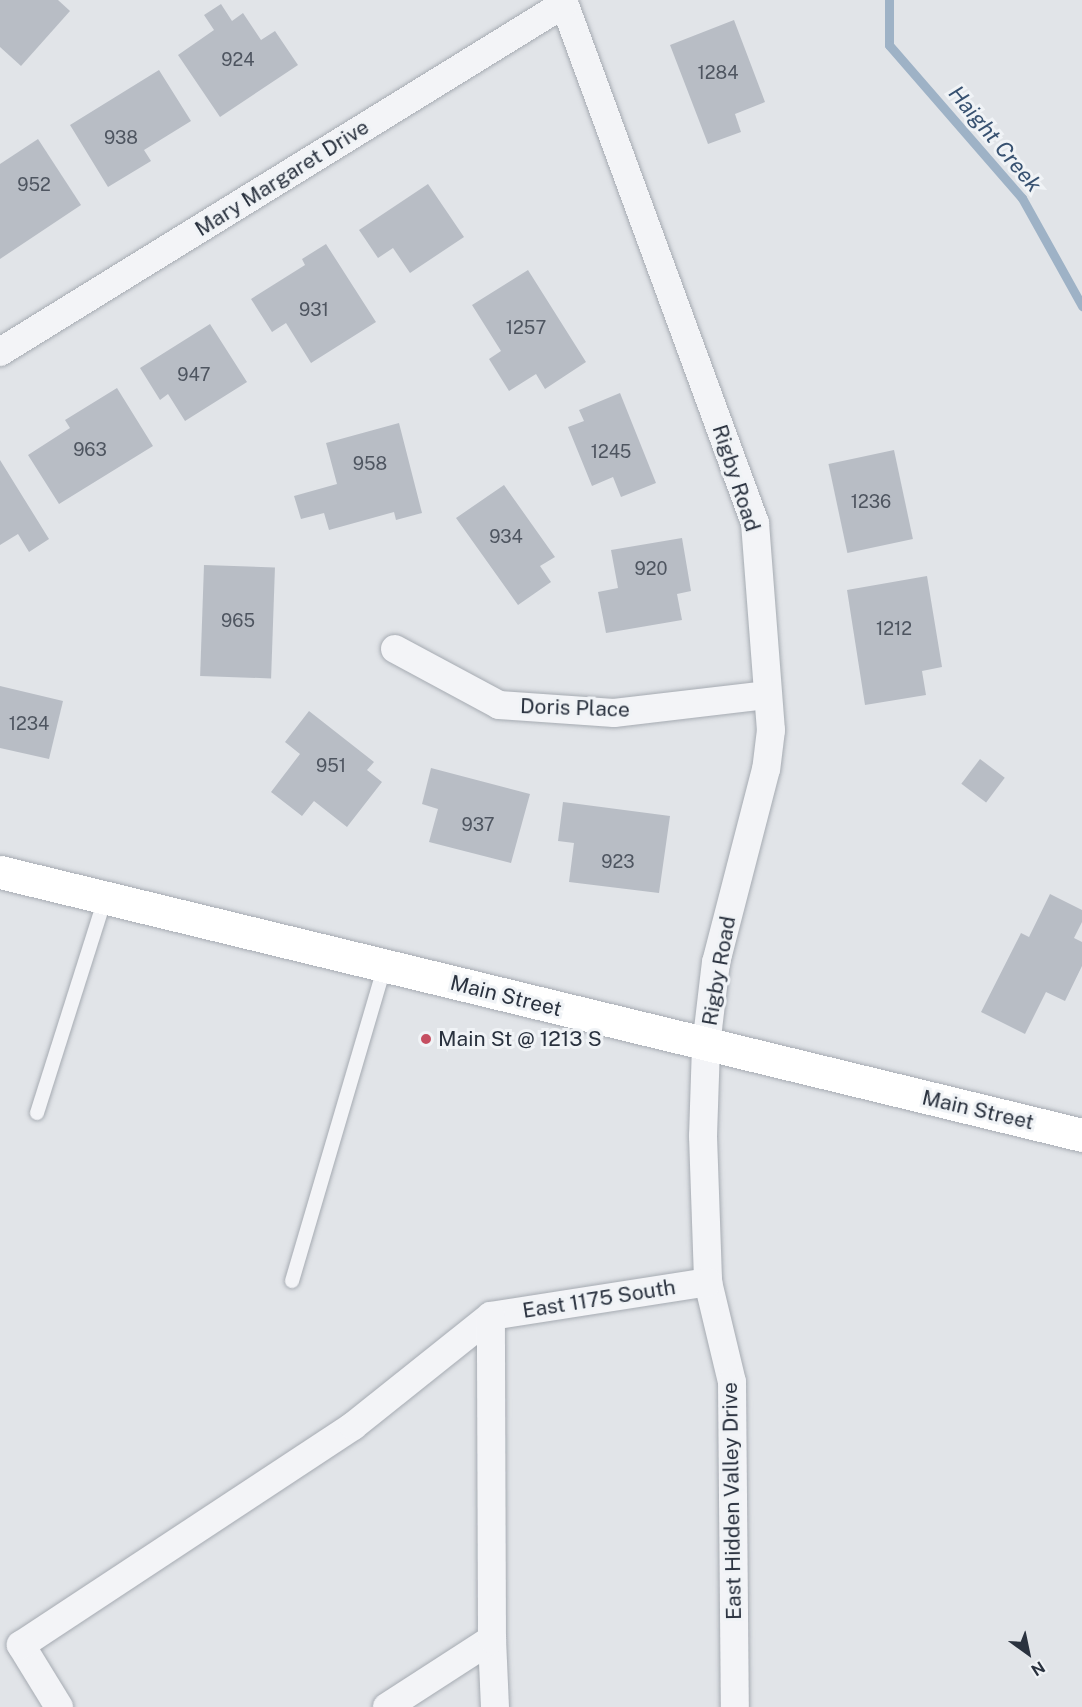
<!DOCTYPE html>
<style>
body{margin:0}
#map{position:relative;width:1082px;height:1707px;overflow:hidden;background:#e1e4e8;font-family:"Public Sans",sans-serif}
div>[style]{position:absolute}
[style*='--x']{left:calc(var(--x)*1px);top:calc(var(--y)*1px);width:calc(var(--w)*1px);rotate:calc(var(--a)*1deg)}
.stream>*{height:9px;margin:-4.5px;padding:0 4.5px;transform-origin:4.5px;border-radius:4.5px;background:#9eb2c6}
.building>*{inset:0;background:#b8bdc5;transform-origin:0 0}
.roads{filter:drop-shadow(0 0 2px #a6abb2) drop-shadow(0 0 2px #a6abb2)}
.service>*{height:14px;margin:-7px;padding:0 7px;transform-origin:7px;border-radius:7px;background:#f3f4f7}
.minor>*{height:28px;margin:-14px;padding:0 14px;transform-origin:14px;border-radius:14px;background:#f3f4f7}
.secondary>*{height:33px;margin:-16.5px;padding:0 16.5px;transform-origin:16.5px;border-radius:16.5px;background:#fff}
.dots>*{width:16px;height:16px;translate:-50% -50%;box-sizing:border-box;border:3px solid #f0f3f6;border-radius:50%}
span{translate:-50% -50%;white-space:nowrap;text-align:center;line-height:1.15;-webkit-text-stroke:6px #f0f3f6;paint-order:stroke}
.number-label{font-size:18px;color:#4e5560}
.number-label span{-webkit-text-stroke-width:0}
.street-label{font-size:21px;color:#2a323f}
.poi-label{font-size:21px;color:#2a323f}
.left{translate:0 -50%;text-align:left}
.water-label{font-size:22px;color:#375170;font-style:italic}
.north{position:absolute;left:998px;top:1623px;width:60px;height:60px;-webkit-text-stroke:4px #f0f3f6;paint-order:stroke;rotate:147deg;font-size:16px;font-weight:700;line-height:24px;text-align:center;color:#2a323f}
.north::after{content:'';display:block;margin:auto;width:21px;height:27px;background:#2a323f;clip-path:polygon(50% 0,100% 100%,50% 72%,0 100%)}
</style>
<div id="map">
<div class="stream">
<div style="--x:889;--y:0;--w:45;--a:90"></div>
<div style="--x:889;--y:45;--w:203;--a:49"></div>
<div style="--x:1022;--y:198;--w:124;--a:60.9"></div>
</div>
<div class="building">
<div style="clip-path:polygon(0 0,58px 0,70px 11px,21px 66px,0 47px)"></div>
<div style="clip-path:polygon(221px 4px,232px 21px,243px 13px,261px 40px,275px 31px,298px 65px,220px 117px,178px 55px,214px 30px,204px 15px)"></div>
<div style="clip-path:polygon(734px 20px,765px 102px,735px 114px,741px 132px,708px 144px,670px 45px)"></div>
<div style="clip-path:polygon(159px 70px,191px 121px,144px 150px,151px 161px,108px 187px,70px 125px)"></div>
<div style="clip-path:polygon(38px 139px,81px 205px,0 259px,0 164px)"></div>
<div style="clip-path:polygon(428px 184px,464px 237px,410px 273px,393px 248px,378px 258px,359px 230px)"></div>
<div style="clip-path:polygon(326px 244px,376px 322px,311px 363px,286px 323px,272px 332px,251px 299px,305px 265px,302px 259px)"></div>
<div style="clip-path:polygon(528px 270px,586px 362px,545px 389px,536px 374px,509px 391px,489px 359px,501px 351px,472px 305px)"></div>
<div style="clip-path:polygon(210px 324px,247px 382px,185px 421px,168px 394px,160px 400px,140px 368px)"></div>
<div style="clip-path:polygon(117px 388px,153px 446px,59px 504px,28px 455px,70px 428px,65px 420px)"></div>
<div style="clip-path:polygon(620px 393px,656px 483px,621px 497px,613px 477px,592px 486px,568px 427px,584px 421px,579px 410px)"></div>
<div style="clip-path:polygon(399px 423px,422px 513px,396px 520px,394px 512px,329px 530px,324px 513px,301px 519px,294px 496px,337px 484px,326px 443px)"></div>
<div style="left:894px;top:450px;width:91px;height:67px;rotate:78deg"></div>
<div style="clip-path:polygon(0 460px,49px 539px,29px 552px,18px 534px,0 545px)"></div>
<div style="clip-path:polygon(504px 485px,555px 557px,540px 566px,551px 582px,518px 605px,456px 518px)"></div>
<div style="clip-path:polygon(682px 538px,691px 591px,677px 594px,682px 620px,606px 633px,598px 592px,618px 588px,611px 550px)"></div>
<div style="left:204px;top:565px;width:71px;height:111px;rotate:2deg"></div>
<div style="clip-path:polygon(927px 576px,942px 667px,922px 671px,926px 695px,865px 705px,847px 590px)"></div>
<div style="clip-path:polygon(0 686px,63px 701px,49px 759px,0 748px)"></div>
<div style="clip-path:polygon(309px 711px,374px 762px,367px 770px,382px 782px,347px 827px,314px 801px,302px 816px,271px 792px,300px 754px,285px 742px)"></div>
<div style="left:980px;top:759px;width:31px;height:31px;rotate:37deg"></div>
<div style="clip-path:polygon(431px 768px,530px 794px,511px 863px,429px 842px,438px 809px,422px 804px)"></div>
<div style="clip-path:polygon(563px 802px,670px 816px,659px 893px,569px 882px,574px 843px,558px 841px)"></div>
<div style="clip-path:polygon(1050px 894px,1082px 910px,1082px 922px,1074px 938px,1082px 942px,1082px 966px,1065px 1001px,1046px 992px,1025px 1034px,981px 1012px,1021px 933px,1029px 937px)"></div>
</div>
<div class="roads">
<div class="service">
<div style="--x:37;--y:1113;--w:225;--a:-72.4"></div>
<div style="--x:292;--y:1281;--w:328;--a:-73.6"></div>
</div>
<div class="minor">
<div style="--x:563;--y:0;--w:557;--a:69.84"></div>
<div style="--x:755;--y:523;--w:208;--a:85.6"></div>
<div style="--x:771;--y:730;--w:39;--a:97"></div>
<div style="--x:766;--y:769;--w:199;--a:104.5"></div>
<div style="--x:716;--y:962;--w:85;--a:96.8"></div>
<div style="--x:706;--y:1046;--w:90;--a:91.9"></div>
<div style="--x:703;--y:1136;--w:146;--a:88"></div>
<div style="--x:708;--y:1282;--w:103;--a:76.5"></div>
<div style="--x:732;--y:1382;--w:325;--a:89.5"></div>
<div style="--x:0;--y:352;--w:663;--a:-31.68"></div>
<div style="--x:395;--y:649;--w:118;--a:28.3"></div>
<div style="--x:499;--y:705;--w:115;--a:4"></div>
<div style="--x:614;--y:713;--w:155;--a:-6.7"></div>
<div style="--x:492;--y:1639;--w:68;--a:87.5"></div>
<div style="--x:59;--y:1707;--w:73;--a:-121.5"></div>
<div style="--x:21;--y:1645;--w:398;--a:-33.4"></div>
<div style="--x:353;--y:1426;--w:176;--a:-38.6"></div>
<div style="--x:491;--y:1316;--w:220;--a:-8.9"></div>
<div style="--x:387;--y:1707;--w:125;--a:-32.9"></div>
<div style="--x:492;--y:1639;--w:323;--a:-90.2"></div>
</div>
<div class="secondary">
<div style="--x:0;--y:872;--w:1114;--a:13.66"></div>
</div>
</div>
<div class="dots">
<div style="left:426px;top:1039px;background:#c54e61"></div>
</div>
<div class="number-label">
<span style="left:238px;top:60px">924</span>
<span style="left:718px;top:73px">1284</span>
<span style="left:121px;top:138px">938</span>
<span style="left:34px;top:185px">952</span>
<span style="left:314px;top:310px">931</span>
<span style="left:526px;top:328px">1257</span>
<span style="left:194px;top:375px">947</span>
<span style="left:90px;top:450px">963</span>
<span style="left:611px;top:452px">1245</span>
<span style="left:370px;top:464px">958</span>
<span style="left:871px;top:502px">1236</span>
<span style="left:506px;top:537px">934</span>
<span style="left:651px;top:569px">920</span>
<span style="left:238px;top:621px">965</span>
<span style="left:894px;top:629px">1212</span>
<span style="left:29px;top:724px">1234</span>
<span style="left:331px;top:766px">951</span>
<span style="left:478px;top:825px">937</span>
<span style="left:618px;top:862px">923</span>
</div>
<div class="street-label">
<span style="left:282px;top:178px;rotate:-32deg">Mary Margaret Drive</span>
<span style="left:736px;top:478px;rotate:72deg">Rigby Road</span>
<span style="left:575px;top:708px;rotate:2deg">Doris Place</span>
<span style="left:719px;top:971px;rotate:-80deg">Rigby Road</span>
<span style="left:506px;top:996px;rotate:14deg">Main Street</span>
<span style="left:978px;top:1110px;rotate:13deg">Main Street</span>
<span style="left:599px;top:1299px;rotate:-9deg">East 1175 South</span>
<span style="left:732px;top:1501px;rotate:-91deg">East Hidden Valley Drive</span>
</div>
<div class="poi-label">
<span class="left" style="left:438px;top:1039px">Main St @ 1213 S</span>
</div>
<div class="water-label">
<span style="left:995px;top:139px;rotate:50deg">Haight Creek</span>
</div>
<div class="north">N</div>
</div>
